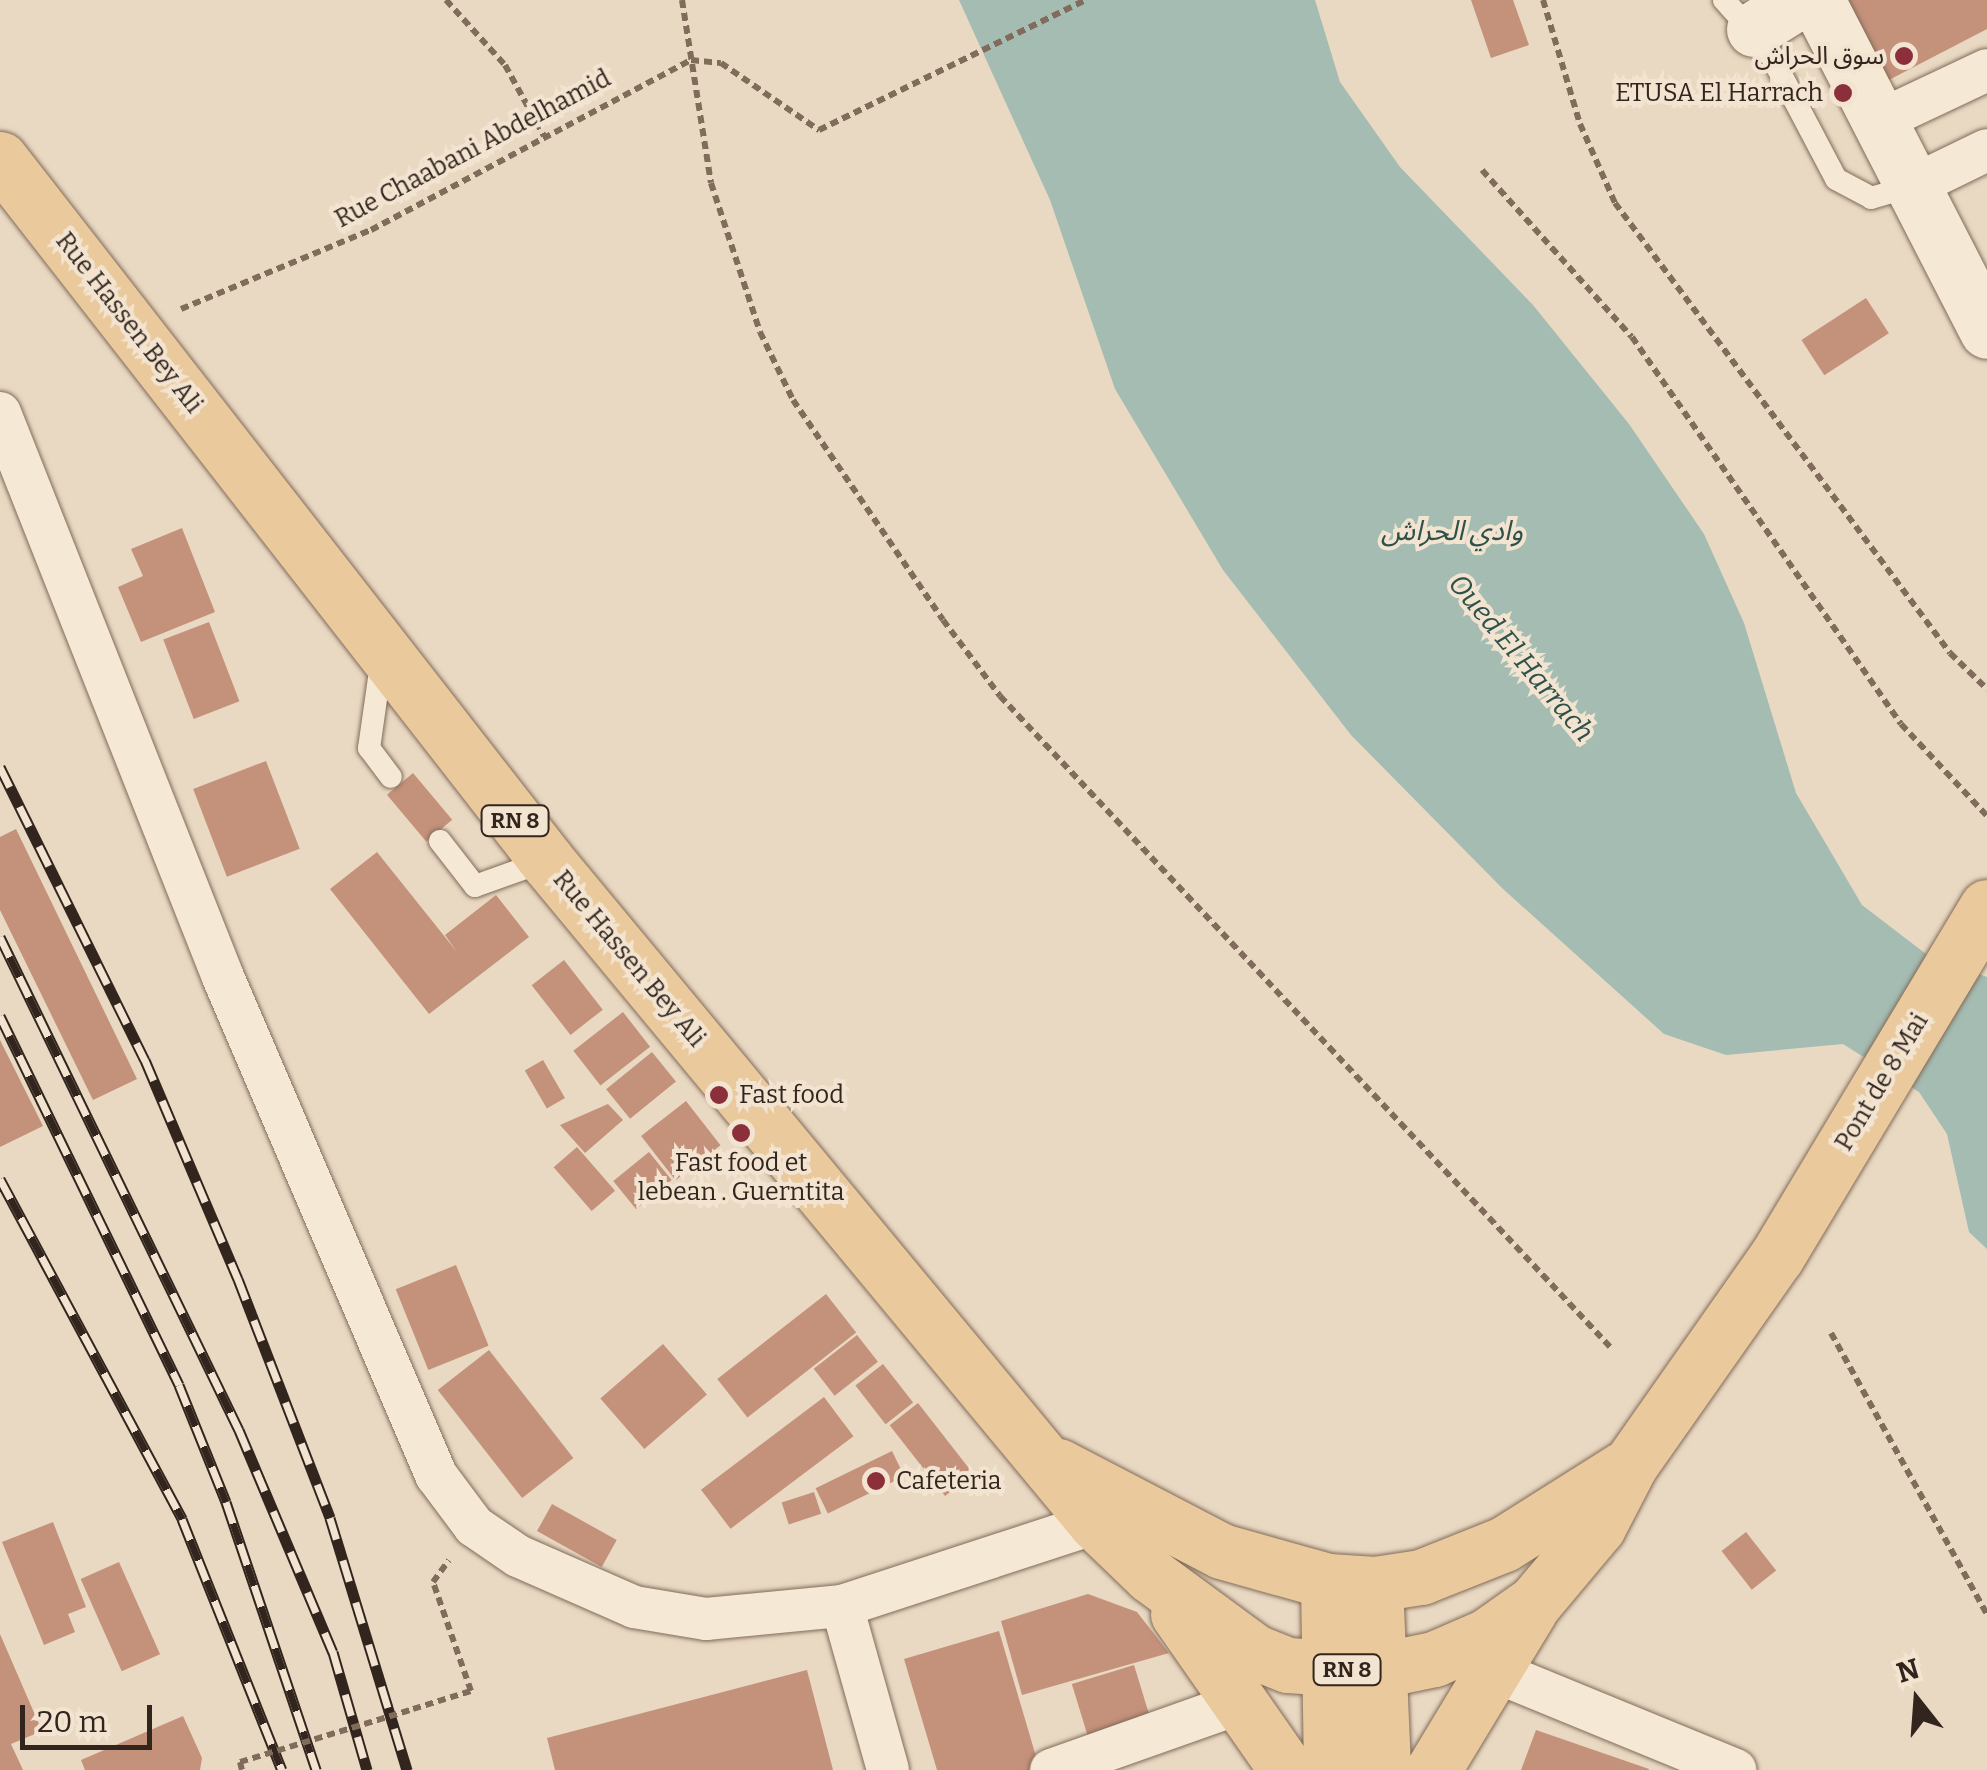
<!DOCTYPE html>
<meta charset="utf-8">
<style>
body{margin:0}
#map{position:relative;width:1987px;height:1770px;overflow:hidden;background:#e9d9c2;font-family:Bitter,"Noto Sans Arabic",serif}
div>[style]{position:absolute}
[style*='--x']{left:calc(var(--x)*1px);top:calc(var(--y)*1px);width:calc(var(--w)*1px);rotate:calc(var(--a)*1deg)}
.water>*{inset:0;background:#a4bcb2}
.building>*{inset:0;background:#c4917b;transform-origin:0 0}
.path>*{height:6px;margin-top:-3px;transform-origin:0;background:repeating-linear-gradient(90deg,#816b5b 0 8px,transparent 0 13px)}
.roads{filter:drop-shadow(0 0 2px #816b5b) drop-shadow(0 0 2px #816b5b)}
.lane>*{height:22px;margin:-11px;padding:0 11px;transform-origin:11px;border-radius:11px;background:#f5e8d4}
.street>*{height:42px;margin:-21px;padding:0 21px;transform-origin:21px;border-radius:21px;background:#f5e8d4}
.secondary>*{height:55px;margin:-27.5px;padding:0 27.5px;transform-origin:27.5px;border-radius:27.5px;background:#f5e8d4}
.primary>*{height:55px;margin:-27.5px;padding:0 27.5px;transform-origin:27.5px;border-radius:27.5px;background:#eac99c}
.rail>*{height:11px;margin-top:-5.5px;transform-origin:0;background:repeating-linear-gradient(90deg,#f2e4d0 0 22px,#32251e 0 44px);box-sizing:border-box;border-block:2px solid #32251e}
.path-bridge>*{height:6px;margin-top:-3px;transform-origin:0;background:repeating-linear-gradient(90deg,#816b5b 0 8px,transparent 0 13px)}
.dots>*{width:28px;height:28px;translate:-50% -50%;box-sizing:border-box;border:5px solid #f2e4d0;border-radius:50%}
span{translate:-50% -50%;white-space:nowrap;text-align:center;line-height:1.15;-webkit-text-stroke:8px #f2e4d0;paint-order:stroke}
.shield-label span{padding:2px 8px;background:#f2e4d0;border:2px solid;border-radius:8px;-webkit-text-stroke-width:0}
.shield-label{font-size:22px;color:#32251e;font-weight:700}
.poi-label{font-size:25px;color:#32251e}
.right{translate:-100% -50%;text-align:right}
.left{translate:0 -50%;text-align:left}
.street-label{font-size:25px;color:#32251e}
.water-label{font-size:28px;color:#2e514b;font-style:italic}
.north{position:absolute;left:1867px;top:1650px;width:100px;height:100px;-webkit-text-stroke:8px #f2e4d0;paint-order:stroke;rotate:343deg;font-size:28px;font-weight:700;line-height:40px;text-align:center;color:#32251e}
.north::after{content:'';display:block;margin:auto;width:35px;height:45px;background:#32251e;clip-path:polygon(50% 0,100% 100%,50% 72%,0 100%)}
.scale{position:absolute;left:20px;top:1705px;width:132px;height:45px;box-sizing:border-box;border:5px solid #32251e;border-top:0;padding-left:12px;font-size:30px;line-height:35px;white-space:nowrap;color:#32251e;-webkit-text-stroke:8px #f2e4d0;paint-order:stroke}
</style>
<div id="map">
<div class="water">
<div style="clip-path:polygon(959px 0,1315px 0,1340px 82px,1400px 167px,1533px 305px,1629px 424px,1704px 534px,1744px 623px,1796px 793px,1862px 905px,1930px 957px,1987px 977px,1987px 1249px,1969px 1232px,1947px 1134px,1919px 1092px,1843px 1044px,1726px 1055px,1664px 1034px,1502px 888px,1351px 735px,1223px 570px,1115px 389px,1050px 200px)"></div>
</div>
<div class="building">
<div style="clip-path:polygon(1471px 0,1513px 0,1529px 45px,1491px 58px)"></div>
<div style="clip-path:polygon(1843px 0,1987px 0,1987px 29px,1885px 82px)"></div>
<div style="left:1866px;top:298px;width:42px;height:77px;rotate:57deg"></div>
<div style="clip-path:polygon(182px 528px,215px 612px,141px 642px,118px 587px,143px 576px,131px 549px)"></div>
<div style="left:209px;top:622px;width:85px;height:49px;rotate:69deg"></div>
<div style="left:266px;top:761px;width:94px;height:78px;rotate:69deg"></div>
<div style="left:413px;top:773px;width:61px;height:34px;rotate:50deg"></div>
<div style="clip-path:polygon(16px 829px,137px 1079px,93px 1100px,0 910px,0 837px)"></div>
<div style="clip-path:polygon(377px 852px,457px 952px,445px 935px,496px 895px,529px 937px,429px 1014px,330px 889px)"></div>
<div style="left:564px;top:960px;width:63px;height:41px;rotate:52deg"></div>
<div style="left:623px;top:1012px;width:44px;height:63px;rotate:52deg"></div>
<div style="clip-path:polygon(0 1040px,43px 1126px,0 1147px)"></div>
<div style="left:652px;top:1052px;width:38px;height:59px;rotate:51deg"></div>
<div style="left:543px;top:1060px;width:44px;height:21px;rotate:60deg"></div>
<div style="left:686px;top:1101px;width:56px;height:57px;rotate:52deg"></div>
<div style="clip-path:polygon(608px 1104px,623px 1120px,585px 1153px,560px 1125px)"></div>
<div style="left:577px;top:1147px;width:58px;height:31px;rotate:49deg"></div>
<div style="left:649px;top:1152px;width:36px;height:46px;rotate:51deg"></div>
<div style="left:456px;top:1265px;width:87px;height:65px;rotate:68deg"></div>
<div style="left:826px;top:1294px;width:49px;height:138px;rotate:52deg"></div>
<div style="left:857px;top:1335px;width:34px;height:55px;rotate:52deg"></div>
<div style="left:663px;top:1344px;width:67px;height:83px;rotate:49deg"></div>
<div style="left:489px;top:1350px;width:137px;height:65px;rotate:52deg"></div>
<div style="left:883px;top:1364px;width:49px;height:35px;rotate:52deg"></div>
<div style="left:824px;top:1397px;width:49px;height:154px;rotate:53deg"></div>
<div style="left:918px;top:1403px;width:90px;height:36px;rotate:52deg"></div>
<div style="left:892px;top:1451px;width:28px;height:85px;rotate:64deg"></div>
<div style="left:814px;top:1492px;width:23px;height:34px;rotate:72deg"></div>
<div style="left:552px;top:1504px;width:74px;height:31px;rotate:29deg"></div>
<div style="clip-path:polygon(53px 1522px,86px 1607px,68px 1614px,75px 1632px,44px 1645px,2px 1542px)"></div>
<div style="left:1746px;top:1532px;width:49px;height:31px;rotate:52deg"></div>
<div style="left:119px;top:1562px;width:101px;height:42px;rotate:66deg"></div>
<div style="clip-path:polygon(1088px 1594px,1137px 1612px,1169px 1653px,1022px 1695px,1001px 1621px)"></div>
<div style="clip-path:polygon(999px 1631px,1040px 1770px,937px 1770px,904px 1659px)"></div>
<div style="clip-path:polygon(0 1634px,42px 1731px,11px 1744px,23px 1770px,0 1770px)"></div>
<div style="left:1134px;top:1665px;width:68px;height:65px;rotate:73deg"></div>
<div style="clip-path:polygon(807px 1670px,833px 1770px,555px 1770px,547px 1738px)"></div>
<div style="clip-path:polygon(183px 1716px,202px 1758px,200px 1770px,85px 1770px,81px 1760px)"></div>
<div style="clip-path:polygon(1536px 1730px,1649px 1769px,1649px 1770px,1521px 1770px)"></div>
</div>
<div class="path">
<div style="--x:446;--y:0;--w:88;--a:47.8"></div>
<div style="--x:505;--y:65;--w:81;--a:61.2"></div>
<div style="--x:682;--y:0;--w:185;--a:81"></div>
<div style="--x:711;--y:183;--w:157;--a:71.8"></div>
<div style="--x:760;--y:332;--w:76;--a:64.1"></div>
<div style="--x:793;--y:400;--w:266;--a:55.7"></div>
<div style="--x:943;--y:620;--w:95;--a:53.1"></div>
<div style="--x:1000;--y:696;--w:896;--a:46.85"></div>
<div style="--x:1543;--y:0;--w:129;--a:73.4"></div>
<div style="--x:1580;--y:124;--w:86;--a:66.1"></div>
<div style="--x:1615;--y:203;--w:561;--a:53.33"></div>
<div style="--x:1950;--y:653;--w:52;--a:44.2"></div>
<div style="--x:1482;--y:170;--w:224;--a:48.1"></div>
<div style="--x:1632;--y:337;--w:471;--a:55.2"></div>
<div style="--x:1901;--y:724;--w:126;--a:46.9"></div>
<div style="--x:181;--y:309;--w:206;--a:-22.6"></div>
<div style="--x:371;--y:230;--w:362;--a:-28"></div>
<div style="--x:691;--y:60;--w:30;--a:6"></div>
<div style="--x:721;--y:63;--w:119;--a:34.4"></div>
<div style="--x:819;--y:130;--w:296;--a:-26"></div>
<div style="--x:1831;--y:1333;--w:322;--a:61"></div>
<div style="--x:413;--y:1709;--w:61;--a:-17.2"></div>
<div style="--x:471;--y:1691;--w:115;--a:-109.2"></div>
<div style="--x:433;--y:1582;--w:27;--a:-54"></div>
<div style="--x:240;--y:1762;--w:8;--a:76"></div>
</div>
<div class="roads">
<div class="lane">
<div style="--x:1724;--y:0;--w:64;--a:48.1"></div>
<div style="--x:1767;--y:48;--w:148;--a:62.2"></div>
<div style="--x:1836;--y:179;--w:40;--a:28"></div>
<div style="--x:1871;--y:198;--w:43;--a:-16.3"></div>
<div style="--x:382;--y:657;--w:92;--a:98.1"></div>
<div style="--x:369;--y:748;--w:36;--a:53"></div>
<div style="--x:440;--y:841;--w:57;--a:52.1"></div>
<div style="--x:475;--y:886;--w:74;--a:-19.7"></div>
</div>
<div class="street">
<div style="--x:1879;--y:121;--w:119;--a:-25.3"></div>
<div style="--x:1913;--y:186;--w:82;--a:-25.9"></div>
<div style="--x:0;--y:413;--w:606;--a:68.43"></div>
<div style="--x:223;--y:977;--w:542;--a:66.84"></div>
<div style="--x:436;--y:1475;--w:64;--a:53.3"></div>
<div style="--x:474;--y:1526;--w:53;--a:34.3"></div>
<div style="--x:518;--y:1556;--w:127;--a:23.7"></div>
<div style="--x:634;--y:1607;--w:73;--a:9.5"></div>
<div style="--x:706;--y:1619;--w:137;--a:-5.5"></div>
<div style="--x:842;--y:1606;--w:267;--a:-18.1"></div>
<div style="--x:842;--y:1606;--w:170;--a:74.3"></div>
<div style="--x:1494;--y:1671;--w:261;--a:22.3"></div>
<div style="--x:1051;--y:1770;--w:201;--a:-19.5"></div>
</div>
<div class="secondary">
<div style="--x:1817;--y:0;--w:372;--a:62.8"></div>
<div style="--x:1754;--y:29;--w:54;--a:-32.2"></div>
</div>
<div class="primary">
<div style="--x:0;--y:159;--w:890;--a:52.07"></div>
<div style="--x:547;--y:861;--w:860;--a:50.33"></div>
<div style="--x:1096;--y:1523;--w:75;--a:43.9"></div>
<div style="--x:1150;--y:1575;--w:130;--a:36.3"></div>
<div style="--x:1255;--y:1652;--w:35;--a:22"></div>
<div style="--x:1288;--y:1665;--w:88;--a:3.9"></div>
<div style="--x:1376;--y:1671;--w:59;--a:-11.7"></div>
<div style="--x:1434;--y:1659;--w:58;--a:-23.5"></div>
<div style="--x:1487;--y:1636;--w:59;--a:-35.3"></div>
<div style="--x:1535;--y:1602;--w:98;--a:-50"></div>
<div style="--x:1598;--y:1527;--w:70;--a:-62.7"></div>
<div style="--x:1630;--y:1465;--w:256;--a:-54.9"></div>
<div style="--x:1777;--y:1256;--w:407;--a:-59"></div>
<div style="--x:1058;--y:1466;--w:184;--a:27.5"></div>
<div style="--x:1221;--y:1551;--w:111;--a:15.7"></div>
<div style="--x:1328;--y:1581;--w:47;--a:3.7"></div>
<div style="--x:1375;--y:1584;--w:47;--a:-8.7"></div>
<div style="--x:1421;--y:1577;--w:89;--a:-21.7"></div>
<div style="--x:1504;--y:1544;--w:141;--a:-32.2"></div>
<div style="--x:1328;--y:1581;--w:189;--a:89.1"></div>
<div style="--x:1375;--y:1584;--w:186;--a:87.5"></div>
<div style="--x:1178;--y:1614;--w:190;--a:55.1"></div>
<div style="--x:1433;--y:1770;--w:187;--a:-58.8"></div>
</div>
</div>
<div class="rail">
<div style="--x:0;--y:767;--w:327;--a:63.7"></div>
<div style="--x:145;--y:1060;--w:238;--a:67"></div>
<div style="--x:238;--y:1279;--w:256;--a:68.9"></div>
<div style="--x:330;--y:1518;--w:264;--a:73"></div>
<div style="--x:0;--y:937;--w:548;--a:64.14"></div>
<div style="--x:239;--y:1430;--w:241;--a:67.1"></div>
<div style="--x:333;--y:1652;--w:123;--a:73.9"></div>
<div style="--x:0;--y:1016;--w:410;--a:64.1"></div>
<div style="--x:179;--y:1385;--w:126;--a:68.1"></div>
<div style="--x:226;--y:1502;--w:283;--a:71.4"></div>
<div style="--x:0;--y:1179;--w:386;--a:61.8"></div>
<div style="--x:182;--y:1519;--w:270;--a:68.3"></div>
</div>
<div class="path-bridge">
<div style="--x:240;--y:1762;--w:181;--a:-17"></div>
</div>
<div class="dots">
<div style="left:1904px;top:56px;background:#8b303b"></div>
<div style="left:1843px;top:93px;background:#8b303b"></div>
<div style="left:719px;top:1095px;background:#8b303b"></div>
<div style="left:741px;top:1133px;background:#8b303b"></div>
<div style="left:876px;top:1481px;background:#8b303b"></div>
</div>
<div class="shield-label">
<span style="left:515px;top:821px">RN 8</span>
<span style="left:1347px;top:1670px">RN 8</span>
</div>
<div class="poi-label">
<span class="right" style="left:1884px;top:56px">سوق الحراش</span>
<span class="right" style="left:1823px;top:93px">ETUSA El Harrach</span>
<span class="left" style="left:739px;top:1095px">Fast food</span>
<span style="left:741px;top:1178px">Fast food et<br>lebean . Guerntita</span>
<span class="left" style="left:896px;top:1481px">Cafeteria</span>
</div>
<div class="street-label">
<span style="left:473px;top:149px;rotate:-28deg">Rue Chaabani Abdelhamid</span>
<span style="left:129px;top:323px;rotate:52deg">Rue Hassen Bey Ali</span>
<span style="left:629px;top:959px;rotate:50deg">Rue Hassen Bey Ali</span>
<span style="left:1882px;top:1082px;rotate:-59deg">Pont de 8 Mai</span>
</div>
<div class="water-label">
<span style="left:1452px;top:531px">وادي الحراش</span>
<span style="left:1521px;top:658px;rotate:50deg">Oued El Harrach</span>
</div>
<div class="north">N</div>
<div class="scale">20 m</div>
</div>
